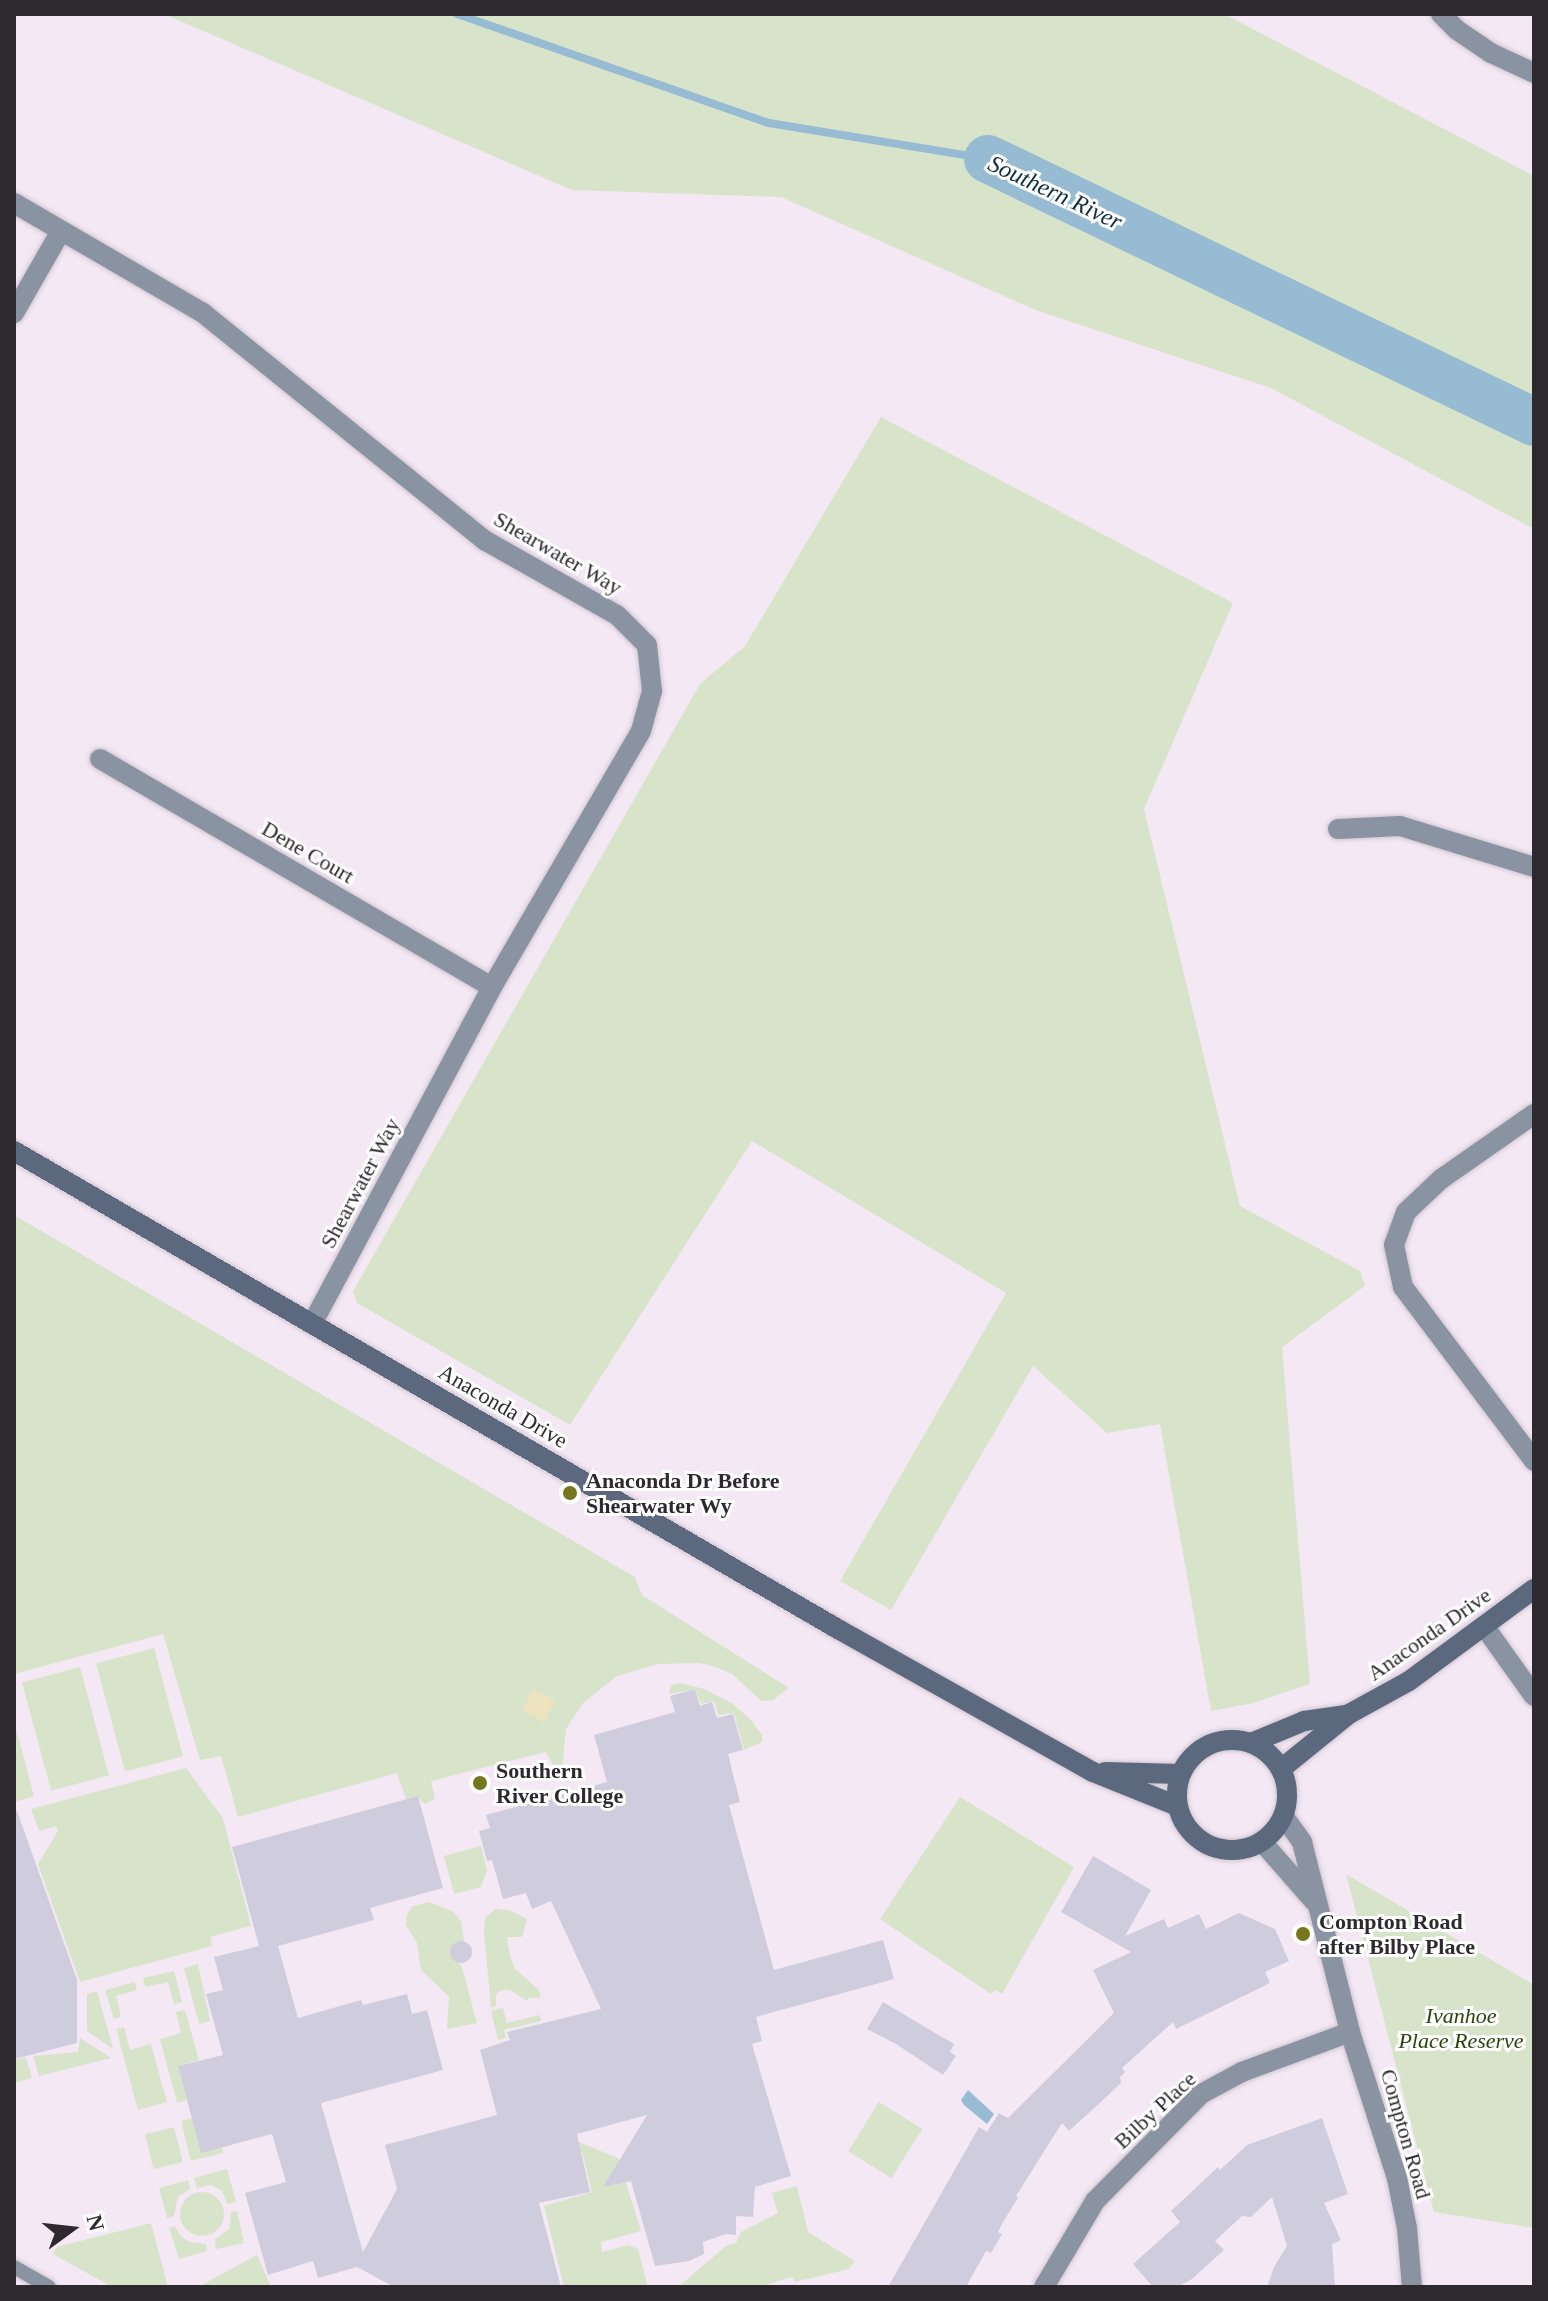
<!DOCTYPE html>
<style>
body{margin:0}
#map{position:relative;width:1548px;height:2301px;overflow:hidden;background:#f4e8f5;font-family:Georgia,serif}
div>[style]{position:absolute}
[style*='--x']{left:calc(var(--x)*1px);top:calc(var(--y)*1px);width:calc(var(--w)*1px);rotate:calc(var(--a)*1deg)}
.green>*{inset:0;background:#d7e4c9;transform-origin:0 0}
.round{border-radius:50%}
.sand>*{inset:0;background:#ede3be;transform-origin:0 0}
.water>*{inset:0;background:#96bbd3}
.stream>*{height:8px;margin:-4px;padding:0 4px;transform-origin:4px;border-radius:4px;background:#96bbd3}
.river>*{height:48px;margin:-24px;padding:0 24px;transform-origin:24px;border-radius:24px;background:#96bbd3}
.building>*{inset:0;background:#cfcddd}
.roads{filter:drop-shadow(0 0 2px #d0c6d1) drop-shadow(0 0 2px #d0c6d1)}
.service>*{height:14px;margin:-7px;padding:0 7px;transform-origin:7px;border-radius:7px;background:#8a93a1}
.minor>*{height:20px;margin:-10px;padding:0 10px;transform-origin:10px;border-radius:10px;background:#8a93a1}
.secondary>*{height:20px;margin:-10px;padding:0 10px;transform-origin:10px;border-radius:10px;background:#5c687d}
.secondary>.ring{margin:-10px;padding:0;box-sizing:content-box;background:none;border:20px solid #5c687d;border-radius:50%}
.dots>*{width:22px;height:22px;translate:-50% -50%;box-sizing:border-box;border:4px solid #fff;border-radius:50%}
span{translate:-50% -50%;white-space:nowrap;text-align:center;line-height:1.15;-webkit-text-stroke:6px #fff;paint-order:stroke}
.street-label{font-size:22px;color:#2d292e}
.poi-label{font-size:22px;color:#2d292e;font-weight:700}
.left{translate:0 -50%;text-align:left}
.park-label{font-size:22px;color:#2d420a;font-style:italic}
.water-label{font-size:24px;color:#0f2f41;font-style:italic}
.frame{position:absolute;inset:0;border:16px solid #2d292e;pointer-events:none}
.north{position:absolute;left:32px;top:2189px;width:80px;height:80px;-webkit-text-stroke:6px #fff;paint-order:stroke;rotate:75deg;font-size:22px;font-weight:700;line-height:32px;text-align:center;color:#2d292e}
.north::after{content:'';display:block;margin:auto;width:28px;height:36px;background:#2d292e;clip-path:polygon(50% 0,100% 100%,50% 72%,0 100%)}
</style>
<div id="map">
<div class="green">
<div style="clip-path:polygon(164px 14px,1224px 14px,1534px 176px,1534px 529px,1271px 388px,1038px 311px,781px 197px,572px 190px)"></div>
<div style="clip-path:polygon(881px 417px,1233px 603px,1144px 809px,1240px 1206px,1360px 1271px,1365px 1286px,1282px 1347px,1310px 1684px,1253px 1703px,1211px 1711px,1160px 1424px,1107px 1433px,1033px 1366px,891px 1610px,840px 1581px,1006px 1293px,752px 1141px,570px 1425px,357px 1303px,353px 1291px,700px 684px,745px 646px)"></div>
<div style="clip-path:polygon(14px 1215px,635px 1577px,642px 1595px,789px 1688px,773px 1700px,761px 1701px,732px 1674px,716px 1667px,699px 1663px,658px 1664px,617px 1676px,583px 1703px,566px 1729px,562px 1770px,555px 1769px,546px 1752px,431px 1781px,435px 1799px,424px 1804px,418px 1796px,406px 1799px,397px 1773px,238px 1817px,221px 1756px,200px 1760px,163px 1634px,14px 1674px)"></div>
<div style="left:154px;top:1648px;width:112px;height:60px;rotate:75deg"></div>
<div style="left:80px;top:1667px;width:112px;height:60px;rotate:75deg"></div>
<div style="clip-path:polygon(681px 1683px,704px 1689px,733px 1704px,751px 1720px,762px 1735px,762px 1742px,744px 1750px,734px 1713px,718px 1715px,714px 1701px,701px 1704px,695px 1689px,669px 1694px,671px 1685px)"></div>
<div style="clip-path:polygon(14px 1721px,34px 1796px,14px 1802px)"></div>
<div style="clip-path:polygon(186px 1768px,223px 1818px,251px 1926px,210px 1937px,212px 1946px,80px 1982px,38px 1864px,58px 1831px,56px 1826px,39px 1831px,31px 1809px)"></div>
<div style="clip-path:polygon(960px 1797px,1074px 1867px,1002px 1994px,995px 1990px,991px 1994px,880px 1919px)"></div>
<div style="clip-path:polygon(481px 1846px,487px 1870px,481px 1887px,454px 1894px,444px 1856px)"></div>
<div style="clip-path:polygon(1346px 1874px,1534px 1985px,1534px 2228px,1434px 2212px)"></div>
<div style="clip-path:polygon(429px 1902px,454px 1912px,461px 1921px,464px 1941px,454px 1943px,450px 1953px,462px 1967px,477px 2023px,447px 2029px,449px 1997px,421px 1970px,417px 1943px,406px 1925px,407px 1914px,413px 1906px)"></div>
<div style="clip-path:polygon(495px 1909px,509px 1910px,527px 1919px,522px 1937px,507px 1937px,510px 1955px,515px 1969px,539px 1990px,541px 1997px,529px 1998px,527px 2001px,510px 1990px,501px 1990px,496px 1994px,496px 2006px,491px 2008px,484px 1932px,485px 1918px)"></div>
<div style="clip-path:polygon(198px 1964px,210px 2021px,199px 2024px,184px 1968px)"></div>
<div style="clip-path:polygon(174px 1971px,182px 2002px,174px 2004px,168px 1982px,145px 1987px,143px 1978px)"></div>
<div style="clip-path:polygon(135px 1982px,137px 1990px,116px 1996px,121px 2017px,114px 2019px,105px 1990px)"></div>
<div style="clip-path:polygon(96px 1991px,97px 1991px,113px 2049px,87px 2031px,87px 1994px)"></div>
<div style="clip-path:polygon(503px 2008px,507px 2023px,540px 2015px,541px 2021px,504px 2030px,506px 2038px,498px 2040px,491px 2011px)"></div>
<div style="clip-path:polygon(185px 2010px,199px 2060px,178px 2066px,187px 2100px,177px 2103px,160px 2039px,181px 2033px,176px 2012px)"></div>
<div style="clip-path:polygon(124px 2027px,130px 2050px,151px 2044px,167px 2102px,138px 2110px,116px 2029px)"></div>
<div style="clip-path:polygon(80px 2038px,111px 2058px,39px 2076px,33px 2056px,78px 2052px)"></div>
<div style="clip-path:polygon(26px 2057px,32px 2078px,14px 2083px,14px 2060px)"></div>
<div style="left:879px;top:2102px;width:51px;height:58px;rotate:32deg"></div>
<div style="clip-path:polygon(192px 2118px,222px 2147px,223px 2153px,191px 2161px,181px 2121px)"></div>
<div style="left:174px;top:2127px;width:36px;height:30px;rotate:76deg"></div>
<div style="clip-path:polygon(569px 2138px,618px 2158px,641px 2231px,601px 2242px,602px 2252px,629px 2245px,638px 2249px,648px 2287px,564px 2287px,544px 2206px,592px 2192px,582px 2152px,531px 2163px)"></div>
<div style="clip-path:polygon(227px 2169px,236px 2202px,227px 2204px,222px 2191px,211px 2185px,197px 2188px,194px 2178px)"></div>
<div style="clip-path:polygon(188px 2180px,190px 2189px,178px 2197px,174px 2216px,167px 2218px,159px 2188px)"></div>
<div style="clip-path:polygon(797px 2186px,808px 2232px,855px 2261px,849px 2269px,795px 2282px,792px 2277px,759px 2287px,678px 2287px,726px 2246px,736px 2243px,741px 2232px,778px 2213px,772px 2193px)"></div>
<div class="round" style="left:180px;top:2192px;width:44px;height:44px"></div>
<div style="clip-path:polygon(237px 2211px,244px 2243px,216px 2249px,215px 2239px,229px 2229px,231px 2212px)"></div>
<div style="clip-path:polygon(151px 2223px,168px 2287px,112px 2287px,53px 2254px,57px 2247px)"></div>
<div style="clip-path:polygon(175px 2226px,181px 2236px,189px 2242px,206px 2244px,207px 2251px,179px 2259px,169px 2228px)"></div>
<div style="clip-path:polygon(257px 2255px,271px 2287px,198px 2287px)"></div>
</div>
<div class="sand">
<div style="left:533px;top:1689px;width:25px;height:24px;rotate:27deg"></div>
</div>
<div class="water">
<div style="clip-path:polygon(968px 2090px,994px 2114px,987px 2124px,964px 2105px,961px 2100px)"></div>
</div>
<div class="stream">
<div style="--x:457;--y:14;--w:330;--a:19.3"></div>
<div style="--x:769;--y:123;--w:222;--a:9.3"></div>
</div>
<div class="river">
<div style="--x:988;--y:159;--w:606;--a:25.72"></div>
</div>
<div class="building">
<div style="clip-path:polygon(695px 1689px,700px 1706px,712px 1702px,717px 1718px,733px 1714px,743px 1750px,728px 1754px,740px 1802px,729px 1805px,774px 1970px,883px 1940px,894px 1979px,756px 2017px,762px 2041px,752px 2044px,791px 2176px,755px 2187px,753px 2217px,736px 2216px,736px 2235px,726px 2234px,703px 2242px,704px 2254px,689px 2261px,655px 2266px,631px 2181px,603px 2187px,647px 2115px,577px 2134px,590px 2192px,539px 2203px,561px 2287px,394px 2287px,357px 2267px,318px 2278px,313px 2261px,268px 2275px,245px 2193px,286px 2182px,272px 2134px,201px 2153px,178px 2066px,223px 2055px,206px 1994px,223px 1990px,214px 1957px,259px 1946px,232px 1847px,418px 1796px,443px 1888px,370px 1908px,374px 1920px,278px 1946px,298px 2018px,361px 2000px,363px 2005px,407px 1994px,412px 2014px,427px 2010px,443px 2070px,321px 2103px,363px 2252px,397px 2189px,385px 2145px,497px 2115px,480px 2050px,510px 2040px,507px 2032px,601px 2009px,551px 1901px,532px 1909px,526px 1893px,503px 1899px,492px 1860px,487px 1861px,479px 1831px,490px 1828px,486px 1815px,607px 1782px,594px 1735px,675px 1712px,670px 1696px)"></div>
<div style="clip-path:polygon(17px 1811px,77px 1980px,77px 2043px,14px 2059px,14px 1812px)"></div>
<div style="clip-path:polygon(1093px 1856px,1151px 1890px,1125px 1936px,1164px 1919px,1168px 1928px,1199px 1914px,1206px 1929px,1239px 1913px,1275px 1929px,1289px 1961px,1265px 1972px,1270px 1983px,1176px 2029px,1173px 2022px,1122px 2068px,1125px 2072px,1120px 2077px,1121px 2083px,1103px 2100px,1069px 2131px,1062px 2123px,1016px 2196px,1018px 2198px,1003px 2222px,998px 2232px,1002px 2234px,991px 2253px,986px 2251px,966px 2287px,888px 2287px,979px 2127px,987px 2132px,999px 2113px,1008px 2118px,1114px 2013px,1093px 1970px,1131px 1952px,1061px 1912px)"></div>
<div class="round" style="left:450px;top:1941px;width:22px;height:22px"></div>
<div style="clip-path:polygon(883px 2002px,954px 2044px,950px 2052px,956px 2056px,943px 2075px,896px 2044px,867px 2029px)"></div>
<div style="clip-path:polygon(1322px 2118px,1348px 2194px,1324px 2203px,1341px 2240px,1332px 2244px,1335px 2287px,1267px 2287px,1274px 2267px,1287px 2246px,1272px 2197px,1251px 2217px,1242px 2216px,1215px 2241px,1224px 2250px,1192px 2279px,1177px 2287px,1153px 2287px,1133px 2264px,1180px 2222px,1171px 2211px,1218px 2167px,1220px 2170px,1247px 2145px)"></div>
</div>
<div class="roads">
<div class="service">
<div style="--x:14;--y:2267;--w:40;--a:29.7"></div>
</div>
<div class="minor">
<div style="--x:1441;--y:14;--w:23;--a:45"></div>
<div style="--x:1457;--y:30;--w:41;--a:34.1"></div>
<div style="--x:1491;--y:53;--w:47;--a:24.9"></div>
<div style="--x:14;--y:203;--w:219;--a:30.2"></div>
<div style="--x:203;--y:313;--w:363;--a:38.9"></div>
<div style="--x:486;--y:541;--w:150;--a:29.5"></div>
<div style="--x:617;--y:615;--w:42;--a:45"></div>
<div style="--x:647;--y:645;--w:46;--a:83.8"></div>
<div style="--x:652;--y:691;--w:41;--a:105.4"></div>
<div style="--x:641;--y:731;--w:296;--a:120.2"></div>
<div style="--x:492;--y:987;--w:382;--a:118.1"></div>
<div style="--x:14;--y:313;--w:95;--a:-60.2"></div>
<div style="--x:100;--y:759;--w:453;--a:30.2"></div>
<div style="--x:1338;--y:829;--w:62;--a:-2.8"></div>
<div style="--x:1400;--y:826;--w:140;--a:17"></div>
<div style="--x:1534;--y:1114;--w:113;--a:145"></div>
<div style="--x:1441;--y:1179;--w:48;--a:136.7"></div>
<div style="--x:1406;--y:1212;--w:35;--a:110"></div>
<div style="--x:1394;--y:1245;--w:43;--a:77.9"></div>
<div style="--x:1403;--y:1287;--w:218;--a:53"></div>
<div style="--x:1484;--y:1626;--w:86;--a:54.5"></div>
<div style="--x:1284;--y:1817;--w:31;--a:54"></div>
<div style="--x:1302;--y:1842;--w:196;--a:75.8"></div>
<div style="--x:1350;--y:2032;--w:153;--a:72.2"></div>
<div style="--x:1397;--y:2178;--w:51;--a:78.7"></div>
<div style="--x:1407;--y:2228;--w:59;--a:85.2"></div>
<div style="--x:1263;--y:1843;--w:77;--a:48.7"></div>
<div style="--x:1044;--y:2287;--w:100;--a:-59.3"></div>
<div style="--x:1095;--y:2201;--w:151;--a:-45.3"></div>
<div style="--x:1201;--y:2094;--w:47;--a:-28.2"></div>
<div style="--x:1242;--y:2072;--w:115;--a:-20.3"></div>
</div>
<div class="secondary">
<div style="--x:14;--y:1151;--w:953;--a:30.12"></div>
<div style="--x:838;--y:1629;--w:292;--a:29.3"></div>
<div style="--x:1093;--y:1772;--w:91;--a:22"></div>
<div class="ring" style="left:1177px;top:1740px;width:90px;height:90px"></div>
<div style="--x:1251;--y:1743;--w:57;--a:-22.5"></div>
<div style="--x:1304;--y:1721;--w:41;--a:-8.3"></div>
<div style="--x:1281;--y:1769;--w:87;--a:-39"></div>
<div style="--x:1349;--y:1714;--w:68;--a:-28.8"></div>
<div style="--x:1409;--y:1681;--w:155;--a:-36.4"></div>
<div style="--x:1105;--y:1772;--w:75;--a:1.5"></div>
</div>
</div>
<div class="dots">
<div style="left:570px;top:1493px;background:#74771e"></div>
<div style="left:480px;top:1783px;background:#74771e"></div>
<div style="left:1303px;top:1934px;background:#74771e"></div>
</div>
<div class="street-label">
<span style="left:558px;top:553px;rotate:30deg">Shearwater Way</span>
<span style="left:308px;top:852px;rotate:30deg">Dene Court</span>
<span style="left:360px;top:1183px;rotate:-62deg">Shearwater Way</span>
<span style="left:503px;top:1406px;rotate:30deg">Anaconda Drive</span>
<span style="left:1429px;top:1634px;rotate:-35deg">Anaconda Drive</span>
<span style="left:1155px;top:2110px;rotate:-43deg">Bilby Place</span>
<span style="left:1406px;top:2134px;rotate:74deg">Compton Road</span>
</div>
<div class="poi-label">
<span class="left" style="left:586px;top:1493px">Anaconda Dr Before<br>Shearwater Wy</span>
<span class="left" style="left:496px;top:1783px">Southern<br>River College</span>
<span class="left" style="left:1319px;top:1934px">Compton Road<br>after Bilby Place</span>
</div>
<div class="park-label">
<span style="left:1461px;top:2028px">Ivanhoe<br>Place Reserve</span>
</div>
<div class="water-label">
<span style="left:1055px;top:193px;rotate:25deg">Southern River</span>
</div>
<div class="frame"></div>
<div class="north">N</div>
</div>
